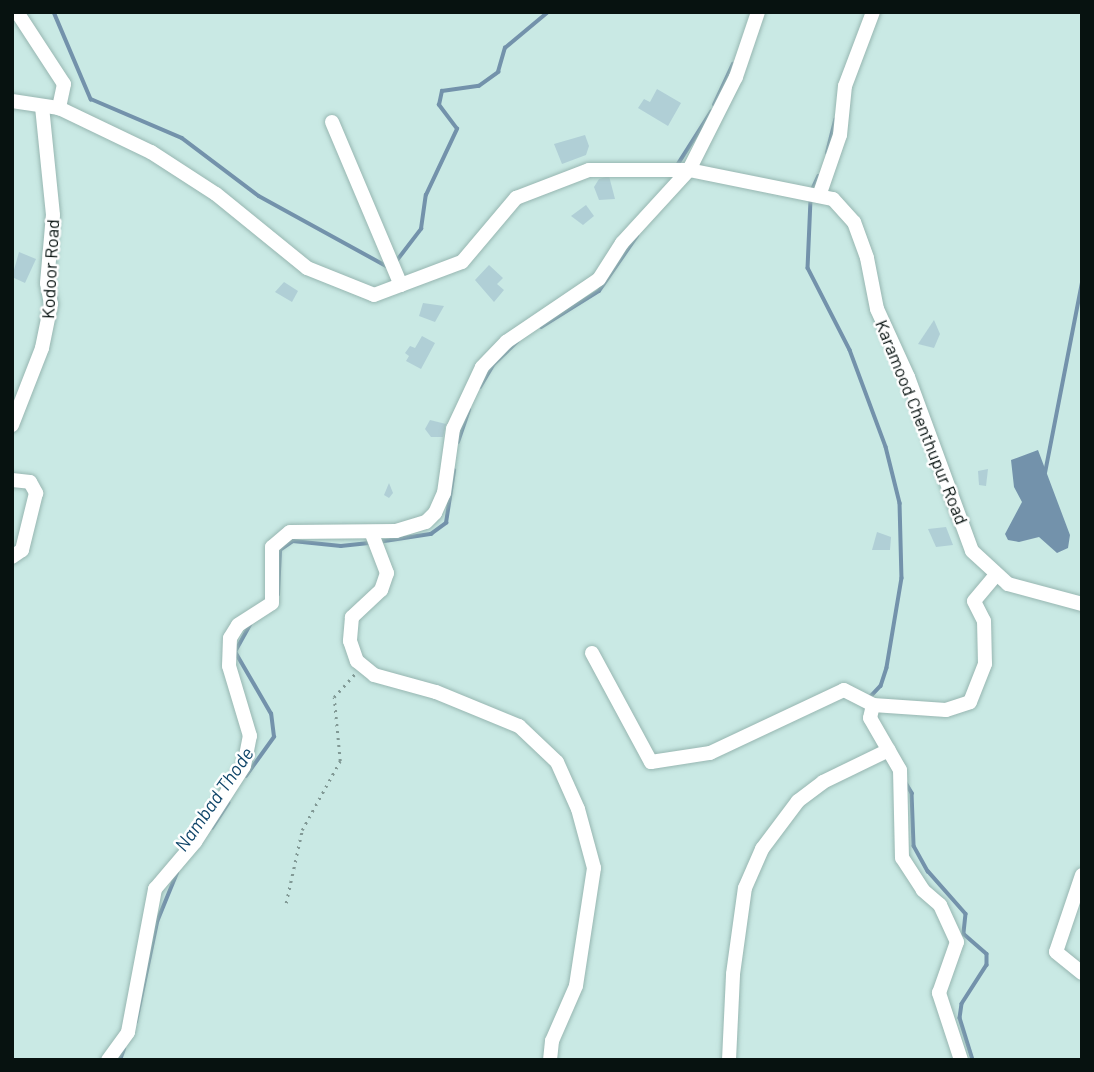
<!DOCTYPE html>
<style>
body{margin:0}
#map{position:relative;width:1094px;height:1072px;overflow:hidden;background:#c9e9e4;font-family:Barlow,sans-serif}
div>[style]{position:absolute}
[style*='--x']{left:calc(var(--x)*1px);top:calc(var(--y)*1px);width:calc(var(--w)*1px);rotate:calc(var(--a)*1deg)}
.water>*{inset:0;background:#7392ab}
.stream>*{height:3.5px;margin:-1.75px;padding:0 1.75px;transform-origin:1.75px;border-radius:1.75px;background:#7392ab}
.building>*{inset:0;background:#b0cfd6}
.path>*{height:2.5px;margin-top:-1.25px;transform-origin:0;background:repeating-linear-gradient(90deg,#819995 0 2px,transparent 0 7px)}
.roads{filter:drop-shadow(0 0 2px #97b6b1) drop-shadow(0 0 2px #97b6b1)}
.minor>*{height:14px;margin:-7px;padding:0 7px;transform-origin:7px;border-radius:7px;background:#fff}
span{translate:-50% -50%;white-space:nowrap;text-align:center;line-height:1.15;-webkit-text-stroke:5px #fff;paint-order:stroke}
.street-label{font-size:18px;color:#071210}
.water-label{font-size:19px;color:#0f4569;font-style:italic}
.frame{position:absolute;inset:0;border:14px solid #071210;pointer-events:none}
</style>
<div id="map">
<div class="water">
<div style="clip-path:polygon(1038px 450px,1070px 535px,1068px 548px,1057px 553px,1039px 537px,1019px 542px,1008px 540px,1005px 534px,1022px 502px,1014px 487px,1011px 460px)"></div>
</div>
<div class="stream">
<div style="--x:54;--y:12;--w:95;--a:67"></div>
<div style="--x:91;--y:99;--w:99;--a:23.2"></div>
<div style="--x:182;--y:138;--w:96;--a:37"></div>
<div style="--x:259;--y:196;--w:147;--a:28.8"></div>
<div style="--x:714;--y:105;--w:45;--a:-65.1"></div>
<div style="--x:827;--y:153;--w:34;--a:-76"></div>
<div style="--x:678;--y:164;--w:62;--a:-57.6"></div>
<div style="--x:811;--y:192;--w:17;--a:-65"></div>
<div style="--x:811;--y:200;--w:68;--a:92.5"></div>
<div style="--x:808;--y:268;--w:92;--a:62.9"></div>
<div style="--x:850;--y:350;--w:103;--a:69.6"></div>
<div style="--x:886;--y:447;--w:58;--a:76"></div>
<div style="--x:900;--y:503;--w:75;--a:88.5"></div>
<div style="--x:902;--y:578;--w:91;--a:99.5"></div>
<div style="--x:887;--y:668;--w:19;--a:108"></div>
<div style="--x:881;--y:686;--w:16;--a:133"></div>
<div style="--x:395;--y:263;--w:43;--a:-52.6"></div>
<div style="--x:421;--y:229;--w:34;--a:-82"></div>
<div style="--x:426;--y:195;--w:73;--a:-64.8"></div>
<div style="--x:457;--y:129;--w:30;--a:-127"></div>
<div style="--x:439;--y:105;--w:14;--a:-78"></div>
<div style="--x:442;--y:91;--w:37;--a:-8"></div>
<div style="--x:479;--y:86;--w:24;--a:-36"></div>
<div style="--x:498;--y:72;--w:25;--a:-74"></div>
<div style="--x:505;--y:48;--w:56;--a:-39.9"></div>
<div style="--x:541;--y:327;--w:68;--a:-31.8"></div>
<div style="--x:599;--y:291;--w:67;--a:-55.4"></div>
<div style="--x:480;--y:387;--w:27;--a:-59"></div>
<div style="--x:494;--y:364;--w:32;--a:-44"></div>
<div style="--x:458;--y:442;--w:34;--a:-71"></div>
<div style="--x:1045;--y:473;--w:194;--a:-79"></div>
<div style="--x:378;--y:542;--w:54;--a:-8.6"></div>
<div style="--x:431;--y:534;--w:19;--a:-36"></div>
<div style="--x:446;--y:523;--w:53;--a:-81.3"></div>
<div style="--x:278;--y:595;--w:45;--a:-87.5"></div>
<div style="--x:280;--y:550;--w:16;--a:-35"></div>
<div style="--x:293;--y:541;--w:48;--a:5.9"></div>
<div style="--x:341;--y:546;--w:30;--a:-6"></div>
<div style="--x:246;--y:776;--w:48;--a:-54.3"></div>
<div style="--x:274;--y:737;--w:23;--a:-97"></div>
<div style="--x:271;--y:714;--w:72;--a:-120.1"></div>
<div style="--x:235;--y:652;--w:31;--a:-61"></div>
<div style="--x:906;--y:783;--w:12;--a:59"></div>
<div style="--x:912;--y:793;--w:53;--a:87.8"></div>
<div style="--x:914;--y:846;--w:29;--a:61"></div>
<div style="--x:928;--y:871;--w:57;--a:48.5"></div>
<div style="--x:966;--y:914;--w:20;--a:96"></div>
<div style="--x:964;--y:934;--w:30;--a:41"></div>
<div style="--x:987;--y:954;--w:11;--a:90"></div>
<div style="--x:987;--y:965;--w:46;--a:122.7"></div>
<div style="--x:962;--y:1004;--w:14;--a:98"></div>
<div style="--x:960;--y:1018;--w:44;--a:72.8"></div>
<div style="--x:212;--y:828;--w:30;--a:-57"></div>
<div style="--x:136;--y:1022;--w:102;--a:-78.1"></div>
<div style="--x:157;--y:922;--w:53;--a:-67.8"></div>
<div style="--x:120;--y:1060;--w:12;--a:-70"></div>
</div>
<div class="building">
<div style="clip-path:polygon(657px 89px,681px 103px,668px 126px,638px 108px,644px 99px,650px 102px)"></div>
<div style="clip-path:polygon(585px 135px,589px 146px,586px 155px,562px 164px,554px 144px)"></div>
<div style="clip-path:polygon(609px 176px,615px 199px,599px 200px,594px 187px,599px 179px)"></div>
<div style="clip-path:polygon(586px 205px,594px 216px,583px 225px,571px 216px)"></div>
<div style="clip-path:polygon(19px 252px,36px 259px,25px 283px,12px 277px)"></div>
<div style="clip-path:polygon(489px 265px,503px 278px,497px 284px,504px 290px,494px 302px,475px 280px)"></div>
<div style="clip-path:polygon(284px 282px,298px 291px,292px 302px,275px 292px)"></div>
<div style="clip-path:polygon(423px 303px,444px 306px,435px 322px,419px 316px)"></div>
<div style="clip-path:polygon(934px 320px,940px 334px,934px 348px,918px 344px)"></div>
<div style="clip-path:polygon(422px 336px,435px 343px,421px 369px,406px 361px,409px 356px,405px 353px,410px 346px,415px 348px)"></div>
<div style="clip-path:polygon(430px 420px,446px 424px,443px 437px,431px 437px,425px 429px)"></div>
<div style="clip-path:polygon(988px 469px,986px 486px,979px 485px,978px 471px)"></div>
<div style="clip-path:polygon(389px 483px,393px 493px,389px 498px,384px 495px)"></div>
<div style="clip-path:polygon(946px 527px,953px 545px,936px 547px,928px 529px)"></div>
<div style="clip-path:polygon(877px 532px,891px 537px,890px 550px,872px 550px)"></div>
</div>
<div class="path">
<div style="--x:286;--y:903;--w:75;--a:-77.6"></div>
<div style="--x:302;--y:830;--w:79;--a:-61.2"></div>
<div style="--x:340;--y:761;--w:64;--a:-95.4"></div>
<div style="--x:334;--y:697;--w:31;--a:-48"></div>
</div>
<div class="roads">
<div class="minor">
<div style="--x:17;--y:12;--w:86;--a:56.9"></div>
<div style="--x:64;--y:84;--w:25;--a:102"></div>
<div style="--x:12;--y:101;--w:48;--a:8.5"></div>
<div style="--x:59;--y:108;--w:102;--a:25.6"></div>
<div style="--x:151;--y:152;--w:77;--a:32.9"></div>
<div style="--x:216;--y:194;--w:117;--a:39.1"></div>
<div style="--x:307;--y:268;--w:72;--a:21.9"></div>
<div style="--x:374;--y:295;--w:94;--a:-20.6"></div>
<div style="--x:462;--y:262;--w:84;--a:-49.8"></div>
<div style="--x:516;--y:198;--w:78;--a:-21"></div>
<div style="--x:589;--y:170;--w:100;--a:0"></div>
<div style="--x:689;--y:170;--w:147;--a:11.4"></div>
<div style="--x:833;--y:199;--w:31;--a:48"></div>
<div style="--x:854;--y:222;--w:38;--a:70"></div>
<div style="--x:867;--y:258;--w:52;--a:78.9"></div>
<div style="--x:877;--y:309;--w:75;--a:65.5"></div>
<div style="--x:908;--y:377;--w:185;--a:69.8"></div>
<div style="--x:972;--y:551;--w:49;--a:42.5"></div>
<div style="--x:1008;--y:584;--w:77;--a:15.1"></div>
<div style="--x:332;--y:122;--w:177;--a:67.1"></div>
<div style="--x:819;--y:196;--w:65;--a:-71"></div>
<div style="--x:840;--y:135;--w:49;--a:-84.2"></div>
<div style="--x:845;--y:86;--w:79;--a:-69.3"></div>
<div style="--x:12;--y:425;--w:83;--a:-68.7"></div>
<div style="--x:42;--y:348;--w:45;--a:-78.4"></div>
<div style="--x:51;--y:304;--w:21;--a:-101"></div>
<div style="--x:47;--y:283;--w:68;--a:-85"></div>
<div style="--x:53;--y:215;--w:109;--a:-95.8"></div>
<div style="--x:12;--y:480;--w:18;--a:6"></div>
<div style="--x:30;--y:482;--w:13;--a:61"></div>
<div style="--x:36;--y:493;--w:59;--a:103.8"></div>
<div style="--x:22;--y:550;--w:12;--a:145"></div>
<div style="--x:372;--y:534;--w:42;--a:69"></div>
<div style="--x:387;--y:573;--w:18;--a:109"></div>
<div style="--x:381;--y:590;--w:40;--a:137"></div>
<div style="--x:352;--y:617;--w:24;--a:95"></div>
<div style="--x:350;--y:641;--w:21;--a:71"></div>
<div style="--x:357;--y:661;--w:22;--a:39"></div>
<div style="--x:374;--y:675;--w:64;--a:15.3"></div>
<div style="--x:436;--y:692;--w:90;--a:22.3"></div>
<div style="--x:519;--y:726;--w:52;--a:43.5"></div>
<div style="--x:557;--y:762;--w:51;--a:65.9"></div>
<div style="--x:578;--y:809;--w:61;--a:74.8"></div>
<div style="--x:594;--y:868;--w:119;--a:98.7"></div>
<div style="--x:576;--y:986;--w:60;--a:113.6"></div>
<div style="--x:552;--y:1041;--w:19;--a:96"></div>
<div style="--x:592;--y:653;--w:124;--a:61.6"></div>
<div style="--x:651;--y:762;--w:60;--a:-8.7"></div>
<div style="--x:710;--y:753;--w:148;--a:-25.2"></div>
<div style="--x:844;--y:690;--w:33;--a:27"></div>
<div style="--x:1082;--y:875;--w:81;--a:108.7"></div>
<div style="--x:1056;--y:952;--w:33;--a:39"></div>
<div style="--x:108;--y:1060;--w:34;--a:-54"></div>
<div style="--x:128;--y:1032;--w:146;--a:-79.3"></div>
<div style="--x:155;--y:889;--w:62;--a:-49.6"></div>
<div style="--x:195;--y:842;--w:90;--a:-57.2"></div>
<div style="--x:244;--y:766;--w:31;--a:-79"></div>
<div style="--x:250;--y:736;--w:73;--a:-106.7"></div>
<div style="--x:229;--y:666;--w:28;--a:-88"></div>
<div style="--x:230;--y:638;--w:15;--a:-58"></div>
<div style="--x:238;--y:625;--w:40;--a:-32.9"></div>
<div style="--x:272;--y:603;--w:56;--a:-90"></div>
<div style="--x:272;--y:547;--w:23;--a:-40"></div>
<div style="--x:290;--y:532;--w:106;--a:-0.5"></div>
<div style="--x:396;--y:531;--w:31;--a:-17"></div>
<div style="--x:426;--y:522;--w:13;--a:-45"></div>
<div style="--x:435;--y:513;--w:22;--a:-66"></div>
<div style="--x:444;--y:493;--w:65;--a:-82"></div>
<div style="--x:453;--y:429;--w:68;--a:-64.9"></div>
<div style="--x:482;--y:367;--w:35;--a:-46"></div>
<div style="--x:506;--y:342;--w:112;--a:-34.1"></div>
<div style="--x:599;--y:279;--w:43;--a:-57.4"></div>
<div style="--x:622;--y:243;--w:99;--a:-47.5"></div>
<div style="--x:689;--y:170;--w:104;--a:-63.2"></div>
<div style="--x:736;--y:77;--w:69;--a:-71.3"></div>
<div style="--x:729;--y:1060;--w:86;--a:-87.3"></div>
<div style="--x:733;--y:974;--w:87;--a:-82.1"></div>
<div style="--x:745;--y:888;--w:43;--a:-66.4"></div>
<div style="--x:762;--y:849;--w:60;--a:-53.1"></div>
<div style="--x:798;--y:801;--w:31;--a:-37"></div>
<div style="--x:823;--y:782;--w:73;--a:-25.9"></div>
<div style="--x:961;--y:1060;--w:71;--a:-108.2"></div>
<div style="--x:939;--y:993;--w:54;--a:-70.6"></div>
<div style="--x:957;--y:942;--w:41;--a:-114.7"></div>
<div style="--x:940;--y:905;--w:23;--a:-139"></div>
<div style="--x:923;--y:890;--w:38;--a:-123"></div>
<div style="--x:902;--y:858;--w:88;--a:-91.3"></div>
<div style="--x:900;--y:770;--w:60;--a:-120"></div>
<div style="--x:870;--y:718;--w:13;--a:-77"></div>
<div style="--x:873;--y:705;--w:73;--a:3.9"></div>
<div style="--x:946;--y:710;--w:25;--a:-18"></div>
<div style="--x:970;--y:702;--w:41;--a:-68.5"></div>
<div style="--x:985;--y:664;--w:43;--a:-91.3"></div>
<div style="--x:984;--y:621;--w:22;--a:-117"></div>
<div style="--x:974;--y:601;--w:35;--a:-50"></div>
</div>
</div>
<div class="street-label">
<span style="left:50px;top:269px;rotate:-87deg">Kodoor Road</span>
<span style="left:922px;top:422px;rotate:68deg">Karamood Chenthupur Road</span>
</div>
<div class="water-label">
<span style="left:214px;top:799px;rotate:-55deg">Nambad Thode</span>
</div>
<div class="frame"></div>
</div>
